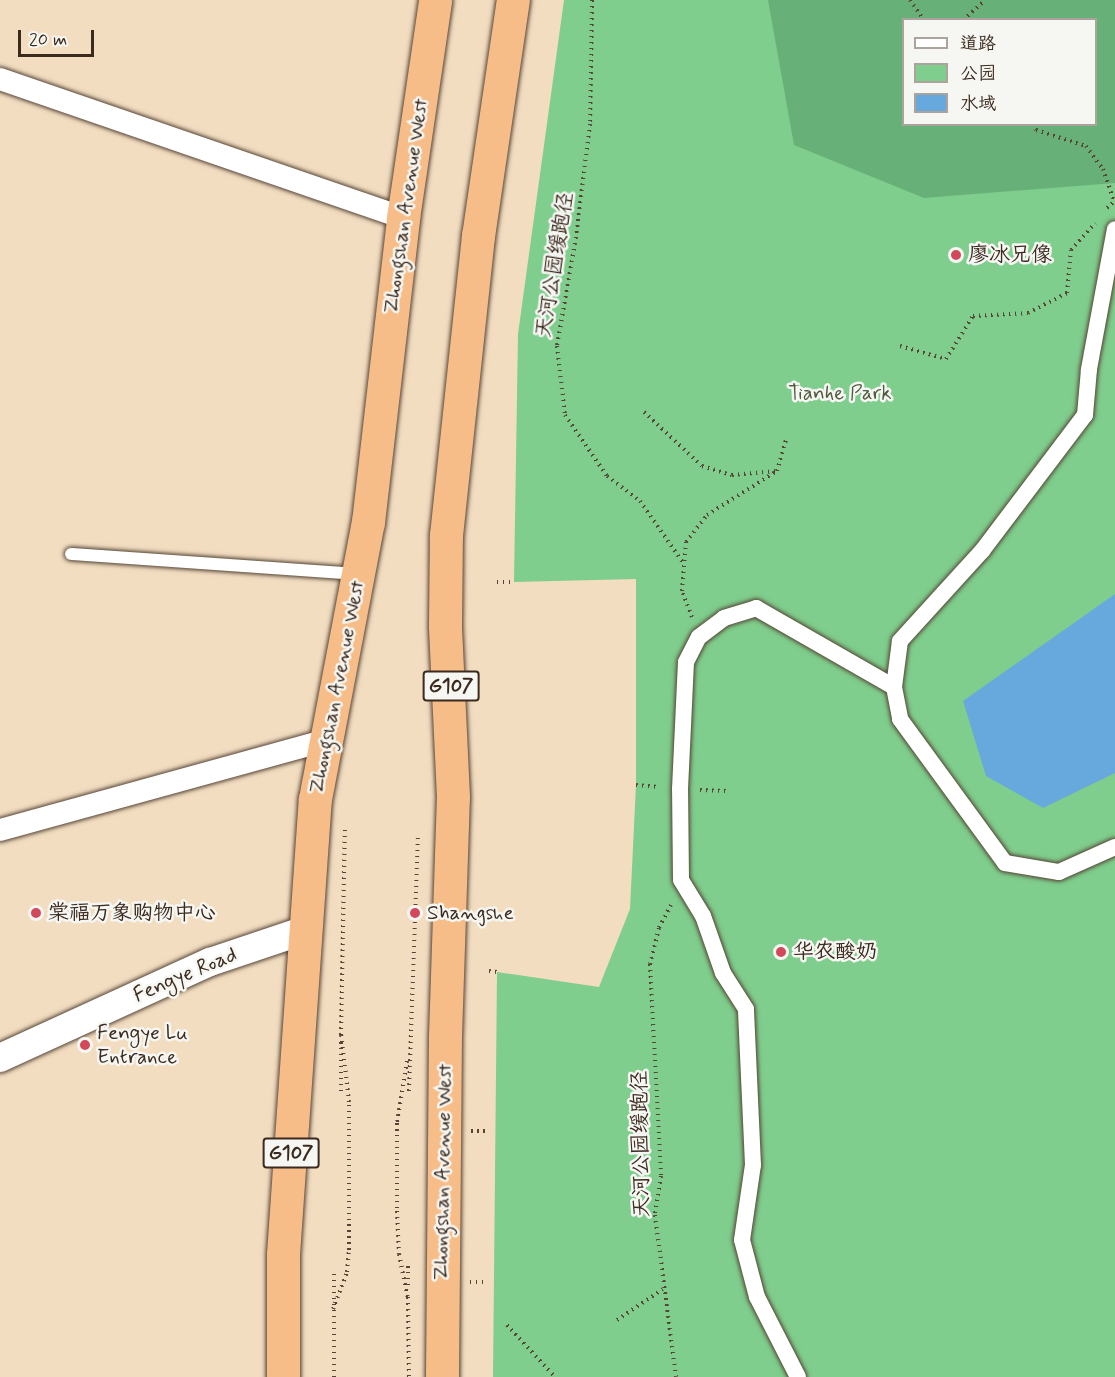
<!DOCTYPE html>
<meta charset="utf-8">
<style>
body{margin:0}
#map{position:relative;width:1115px;height:1377px;overflow:hidden;background:#f2ddc1;font-family:Mynerve,"LXGW WenKai TC",sans-serif}
div>[style]{position:absolute}
[style*='--x']{left:calc(var(--x)*1px);top:calc(var(--y)*1px);width:calc(var(--w)*1px);rotate:calc(var(--a)*1deg)}
.green>*{inset:0;background:#7fce8d}
.forest>*{inset:0;background:#67b178}
.water>*{inset:0;background:#67a9dc}
.path>*{height:4px;margin-top:-2px;transform-origin:0;background:repeating-linear-gradient(90deg,#564536 0 1.5px,transparent 0 6px)}
.roads{filter:drop-shadow(0 0 2px #564536) drop-shadow(0 0 2px #564536)}
.service>*{height:12px;margin:-6px;padding:0 6px;transform-origin:6px;border-radius:6px;background:#fff}
.pedestrian>*{height:16px;margin:-8px;padding:0 8px;transform-origin:8px;border-radius:8px;background:#fff}
.minor>*{height:22px;margin:-11px;padding:0 11px;transform-origin:11px;border-radius:11px;background:#fff}
.tertiary>*{height:28px;margin:-14px;padding:0 14px;transform-origin:14px;border-radius:14px;background:#fff}
.trunk>*{height:33px;margin:-16.5px;padding:0 16.5px;transform-origin:16.5px;border-radius:16.5px;background:#f7bd88}
.dots>*{width:16px;height:16px;translate:-50% -50%;box-sizing:border-box;border:3px solid #f6f6f2;border-radius:50%}
span{translate:-50% -50%;white-space:nowrap;text-align:center;line-height:1.15;-webkit-text-stroke:5px #f6f6f2;paint-order:stroke}
.shield-label span{padding:2px 4px;background:#f6f6f2;border:2px solid;border-radius:4px;-webkit-text-stroke-width:0}
.shield-label{font-size:20px;color:#3b2a1e;font-weight:700}
.street-label{font-size:21px;color:#3b2a1e}
.poi-label{font-size:21px;color:#3b2a1e}
.left{translate:0 -50%;text-align:left}
.park-label{font-size:21px;color:#4f5b3f}
.legend{position:absolute;left:902px;top:18px;width:195px;height:108px;box-sizing:border-box;background:#f6f6f2;border:2px solid #aba49d;margin:0;padding:8px 10px;list-style:none;font-size:18px;color:#3b2a1e}
.legend li{display:flex;align-items:center;gap:12px;height:30px}
.legend b{width:30px;border:2px solid #aba49d}
.scale{position:absolute;left:18px;top:30px;width:76px;height:27px;box-sizing:border-box;border:3px solid #3b2a1e;border-top:0;padding-left:8px;font-size:18px;line-height:21px;white-space:nowrap;color:#3b2a1e;-webkit-text-stroke:4px #f6f6f2;paint-order:stroke}
</style>
<div id="map">
<div class="green">
<div style="clip-path:polygon(evenodd,564px 0,1115px 0,1115px 1377px,493px 1377px,497px 972px,599px 987px,630px 909px,636px 785px,636px 579px,514px 582px,518px 334px,564px 0,904px 20px,1096px 20px,1096px 124px,904px 124px,904px 20px)"></div>
</div>
<div class="forest">
<div style="clip-path:polygon(evenodd,768px 0,1115px 0,1115px 183px,924px 198px,794px 145px,768px 0,904px 20px,1096px 20px,1096px 124px,904px 124px,904px 20px)"></div>
</div>
<div class="water">
<div style="clip-path:polygon(1115px 594px,1115px 773px,1043px 808px,986px 776px,963px 701px)"></div>
</div>
<div class="path">
<div style="--x:592;--y:0;--w:124;--a:90.9"></div>
<div style="--x:590;--y:124;--w:114;--a:97.1"></div>
<div style="--x:576;--y:237;--w:111;--a:99.9"></div>
<div style="--x:557;--y:346;--w:69;--a:83.4"></div>
<div style="--x:565;--y:415;--w:74;--a:55.5"></div>
<div style="--x:607;--y:476;--w:41;--a:37.1"></div>
<div style="--x:640;--y:501;--w:77;--a:55.1"></div>
<div style="--x:910;--y:0;--w:24;--a:55"></div>
<div style="--x:963;--y:20;--w:30;--a:-42"></div>
<div style="--x:1032;--y:124;--w:7;--a:56"></div>
<div style="--x:1036;--y:130;--w:52;--a:17.7"></div>
<div style="--x:1086;--y:146;--w:29;--a:54"></div>
<div style="--x:1103;--y:169;--w:34;--a:71"></div>
<div style="--x:1107;--y:208;--w:11;--a:-41"></div>
<div style="--x:900;--y:346;--w:48;--a:15.8"></div>
<div style="--x:946;--y:359;--w:51;--a:-57.9"></div>
<div style="--x:973;--y:316;--w:55;--a:-3.1"></div>
<div style="--x:1028;--y:313;--w:44;--a:-27.1"></div>
<div style="--x:1067;--y:293;--w:43;--a:-84.7"></div>
<div style="--x:1071;--y:250;--w:36;--a:-48"></div>
<div style="--x:644;--y:412;--w:79;--a:43"></div>
<div style="--x:702;--y:466;--w:31;--a:17"></div>
<div style="--x:732;--y:475;--w:44;--a:-5.2"></div>
<div style="--x:497;--y:582;--w:17;--a:0"></div>
<div style="--x:692;--y:617;--w:28;--a:-111"></div>
<div style="--x:682;--y:591;--w:49;--a:-85.3"></div>
<div style="--x:686;--y:542;--w:34;--a:-52"></div>
<div style="--x:707;--y:515;--w:83;--a:-32.2"></div>
<div style="--x:777;--y:471;--w:33;--a:-74"></div>
<div style="--x:636;--y:785;--w:23;--a:5"></div>
<div style="--x:700;--y:790;--w:26;--a:2"></div>
<div style="--x:671;--y:905;--w:26;--a:118"></div>
<div style="--x:659;--y:928;--w:37;--a:104"></div>
<div style="--x:650;--y:964;--w:212;--a:87"></div>
<div style="--x:661;--y:1176;--w:39;--a:99"></div>
<div style="--x:655;--y:1215;--w:163;--a:82.6"></div>
<div style="--x:489;--y:971;--w:8;--a:7"></div>
<div style="--x:341;--y:1035;--w:205;--a:-88.9"></div>
<div style="--x:341;--y:1042;--w:51;--a:90"></div>
<div style="--x:407;--y:1061;--w:63;--a:99.2"></div>
<div style="--x:397;--y:1123;--w:88;--a:90"></div>
<div style="--x:397;--y:1211;--w:43;--a:87.3"></div>
<div style="--x:399;--y:1254;--w:46;--a:78.7"></div>
<div style="--x:409;--y:1091;--w:257;--a:-88"></div>
<div style="--x:471;--y:1131;--w:15;--a:0"></div>
<div style="--x:408;--y:1266;--w:23;--a:90"></div>
<div style="--x:470;--y:1282;--w:13;--a:0"></div>
<div style="--x:408;--y:1297;--w:80;--a:89.3"></div>
<div style="--x:333;--y:1309;--w:40;--a:-69"></div>
<div style="--x:347;--y:1272;--w:22;--a:-85"></div>
<div style="--x:349;--y:1250;--w:148;--a:-90"></div>
<div style="--x:349;--y:1102;--w:69;--a:-96.6"></div>
<div style="--x:617;--y:1320;--w:55;--a:-34"></div>
<div style="--x:507;--y:1325;--w:71;--a:47.3"></div>
<div style="--x:334;--y:1377;--w:107;--a:-90"></div>
</div>
<div class="roads">
<div class="service">
<div style="--x:71;--y:554;--w:285;--a:4"></div>
</div>
<div class="pedestrian">
<div style="--x:894;--y:687;--w:33;--a:79"></div>
<div style="--x:900;--y:719;--w:178;--a:53.9"></div>
<div style="--x:1005;--y:863;--w:55;--a:9.5"></div>
<div style="--x:1059;--y:872;--w:61;--a:-24.1"></div>
<div style="--x:798;--y:1377;--w:90;--a:-117.1"></div>
<div style="--x:757;--y:1297;--w:59;--a:-104.7"></div>
<div style="--x:742;--y:1240;--w:76;--a:-81.7"></div>
<div style="--x:753;--y:1165;--w:156;--a:-92.6"></div>
<div style="--x:746;--y:1009;--w:43;--a:-122.6"></div>
<div style="--x:723;--y:973;--w:60;--a:-109.3"></div>
<div style="--x:703;--y:916;--w:42;--a:-121.4"></div>
<div style="--x:681;--y:880;--w:91;--a:-90.6"></div>
<div style="--x:680;--y:789;--w:127;--a:-87.3"></div>
<div style="--x:686;--y:662;--w:28;--a:-63"></div>
<div style="--x:699;--y:637;--w:31;--a:-37"></div>
<div style="--x:724;--y:618;--w:34;--a:-17"></div>
<div style="--x:756;--y:608;--w:159;--a:29.8"></div>
<div style="--x:894;--y:687;--w:46;--a:-82.6"></div>
<div style="--x:900;--y:641;--w:122;--a:-47.7"></div>
<div style="--x:982;--y:551;--w:171;--a:-52.9"></div>
<div style="--x:1085;--y:415;--w:46;--a:-85"></div>
<div style="--x:1089;--y:369;--w:142;--a:-79.5"></div>
</div>
<div class="minor">
<div style="--x:0;--y:79;--w:426;--a:19"></div>
<div style="--x:0;--y:830;--w:336;--a:-15.4"></div>
</div>
<div class="tertiary">
<div style="--x:0;--y:1058;--w:231;--a:-24.6"></div>
<div style="--x:210;--y:962;--w:103;--a:-18.6"></div>
</div>
<div class="trunk">
<div style="--x:283;--y:1377;--w:123;--a:-90"></div>
<div style="--x:283;--y:1254;--w:456;--a:-86"></div>
<div style="--x:315;--y:799;--w:282;--a:-79.2"></div>
<div style="--x:368;--y:522;--w:306;--a:-83.4"></div>
<div style="--x:403;--y:218;--w:220;--a:-81.6"></div>
<div style="--x:442;--y:1377;--w:341;--a:-89.5"></div>
<div style="--x:445;--y:1036;--w:239;--a:-88.1"></div>
<div style="--x:453;--y:797;--w:172;--a:-92.7"></div>
<div style="--x:445;--y:625;--w:90;--a:-89.4"></div>
<div style="--x:446;--y:535;--w:301;--a:-83.9"></div>
<div style="--x:478;--y:236;--w:239;--a:-81.6"></div>
</div>
</div>
<div class="dots">
<div style="left:956px;top:255px;background:#d1495b"></div>
<div style="left:36px;top:913px;background:#d1495b"></div>
<div style="left:415px;top:913px;background:#d1495b"></div>
<div style="left:781px;top:952px;background:#d1495b"></div>
<div style="left:85px;top:1045px;background:#d1495b"></div>
</div>
<div class="shield-label">
<span style="left:451px;top:686px">G107</span>
<span style="left:291px;top:1153px">G107</span>
</div>
<div class="street-label">
<span style="left:406px;top:206px;rotate:-82deg">Zhongshan Avenue West</span>
<span style="left:555px;top:265px;rotate:-81deg">天河公园缓跑径</span>
<span style="left:337px;top:687px;rotate:-79deg">Zhongshan Avenue West</span>
<span style="left:185px;top:975px;rotate:-23deg">Fengye Road</span>
<span style="left:641px;top:1144px;rotate:-91deg">天河公园缓跑径</span>
<span style="left:443px;top:1172px;rotate:-89deg">Zhongshan Avenue West</span>
</div>
<div class="poi-label">
<span class="left" style="left:968px;top:255px">廖冰兄像</span>
<span class="left" style="left:48px;top:913px">棠福万象购物中心</span>
<span class="left" style="left:427px;top:913px">Shangshe</span>
<span class="left" style="left:793px;top:952px">华农酸奶</span>
<span class="left" style="left:97px;top:1045px">Fengye Lu<br>Entrance</span>
</div>
<div class="park-label">
<span style="left:840px;top:393px">Tianhe Park</span>
</div>
<ul class="legend">
<li><b style="height:8px;background:#fff"></b>道路</li>
<li><b style="height:16px;background:#7fce8d"></b>公园</li>
<li><b style="height:16px;background:#67a9dc"></b>水域</li>
</ul>
<div class="scale">20 m</div>
</div>
